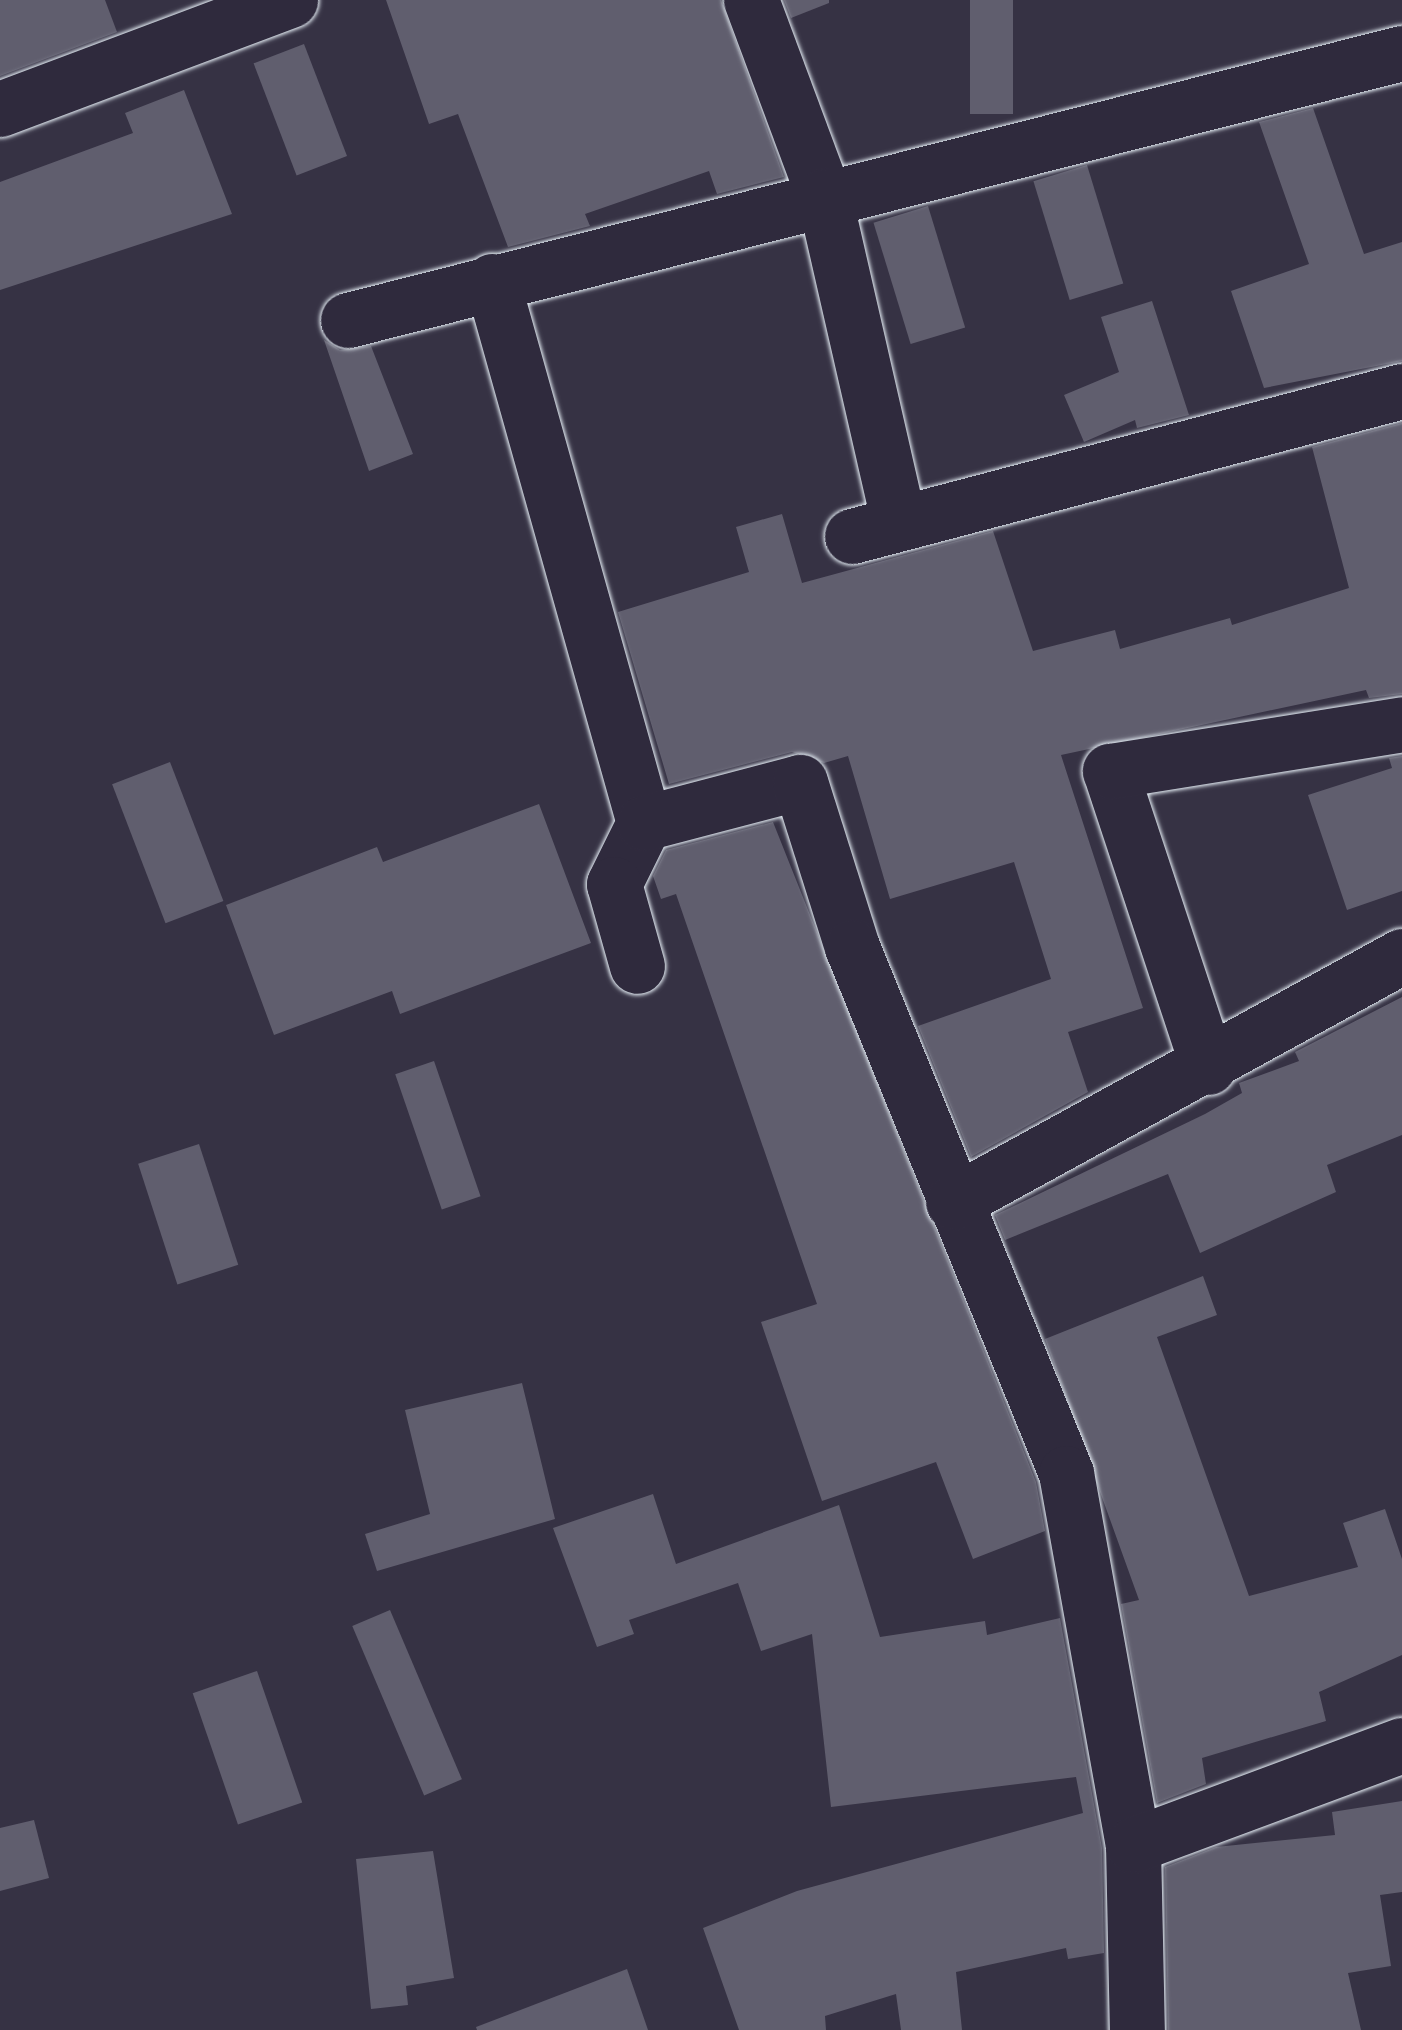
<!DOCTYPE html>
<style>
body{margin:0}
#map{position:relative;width:1402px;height:2030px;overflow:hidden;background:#363244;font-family:"Balsamiq Sans",sans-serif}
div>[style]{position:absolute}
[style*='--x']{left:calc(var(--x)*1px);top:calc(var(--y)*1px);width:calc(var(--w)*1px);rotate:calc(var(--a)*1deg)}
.building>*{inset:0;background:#605e6e;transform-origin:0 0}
.roads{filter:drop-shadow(0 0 2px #e8f1f8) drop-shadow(0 0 2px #e8f1f8)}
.minor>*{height:55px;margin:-27.5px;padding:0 27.5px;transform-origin:27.5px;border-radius:27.5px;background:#2f2a3d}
span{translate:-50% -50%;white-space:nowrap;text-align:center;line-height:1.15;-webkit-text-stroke:8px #2f2a3d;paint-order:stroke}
</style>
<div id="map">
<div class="building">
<div style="clip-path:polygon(0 0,105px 0,117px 32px,0 76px)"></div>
<div style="clip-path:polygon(386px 0,721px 0,784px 177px,717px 194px,709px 171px,585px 214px,590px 226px,508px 247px,458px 114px,429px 124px)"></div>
<div style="clip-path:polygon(784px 0,829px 0,829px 3px,791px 18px)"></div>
<div style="left:970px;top:0;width:43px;height:114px"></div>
<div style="left:304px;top:44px;width:120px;height:54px;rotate:69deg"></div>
<div style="clip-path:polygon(184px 90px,232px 214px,0 290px,0 182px,133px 133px,125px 113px)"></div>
<div style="clip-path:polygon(1313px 108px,1364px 254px,1402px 242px,1402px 361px,1264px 388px,1231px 291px,1309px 264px,1259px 122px)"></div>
<div style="left:1087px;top:165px;width:124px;height:56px;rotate:73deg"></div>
<div style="left:928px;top:206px;width:127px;height:57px;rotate:73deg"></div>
<div style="clip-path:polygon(1152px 301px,1189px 415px,1137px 428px,1135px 420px,1084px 442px,1064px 395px,1119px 372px,1101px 317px)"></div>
<div style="clip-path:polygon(324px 340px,340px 350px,371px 346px,413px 454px,369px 471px)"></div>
<div style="clip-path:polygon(1402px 423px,1402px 694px,1369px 698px,1366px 690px,1061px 755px,1143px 1008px,1068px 1032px,1088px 1092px,971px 1157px,918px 1026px,1051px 979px,1014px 862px,890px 899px,848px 756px,824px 763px,792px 752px,669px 784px,618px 612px,749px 572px,736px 527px,782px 514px,802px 583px,993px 531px,1033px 651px,1115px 630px,1120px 649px,1230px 618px,1232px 625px,1349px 588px,1312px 447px)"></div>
<div style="clip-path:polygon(1402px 756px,1402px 891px,1347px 910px,1308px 795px,1392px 768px,1389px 758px)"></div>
<div style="left:170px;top:762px;width:149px;height:62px;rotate:69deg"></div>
<div style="clip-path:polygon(539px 804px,591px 943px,400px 1014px,392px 991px,274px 1035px,226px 905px,377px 847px,383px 862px)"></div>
<div style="clip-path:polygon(773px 822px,1036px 1482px,1045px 1531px,973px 1559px,936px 1462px,822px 1501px,761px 1322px,817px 1304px,676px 894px,661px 899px,653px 876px,666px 850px)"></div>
<div style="clip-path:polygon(1402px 997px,1402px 1135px,1327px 1165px,1336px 1192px,1200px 1253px,1168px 1174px,1005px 1240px,995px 1215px,1205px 1114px,1242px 1093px,1239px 1083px,1299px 1061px,1295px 1052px)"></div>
<div style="left:434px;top:1061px;width:143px;height:41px;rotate:71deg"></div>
<div style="left:199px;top:1144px;width:127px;height:64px;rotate:72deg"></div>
<div style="clip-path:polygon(1203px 1276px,1217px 1315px,1157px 1337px,1249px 1596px,1358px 1567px,1343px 1523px,1385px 1509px,1402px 1559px,1402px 1655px,1319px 1692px,1326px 1721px,1202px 1758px,1206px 1784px,1157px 1803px,1121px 1604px,1139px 1600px,1045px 1339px)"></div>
<div style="clip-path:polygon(522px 1383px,555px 1519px,377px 1571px,365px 1534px,430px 1514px,405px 1410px)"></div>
<div style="clip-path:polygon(653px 1494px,676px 1564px,839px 1505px,880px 1637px,985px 1621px,987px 1635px,1060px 1618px,1102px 1848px,1104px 1953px,1068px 1959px,1066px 1948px,956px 1972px,962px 2030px,901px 2030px,896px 1994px,825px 2016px,826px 2030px,739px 2030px,703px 1928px,797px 1891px,1083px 1813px,1076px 1777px,831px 1807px,812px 1634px,761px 1651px,738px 1583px,629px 1620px,634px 1634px,597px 1647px,553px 1528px)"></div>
<div style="left:390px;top:1610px;width:184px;height:41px;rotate:67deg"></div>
<div style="left:257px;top:1671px;width:139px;height:68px;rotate:71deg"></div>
<div style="clip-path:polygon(1402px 1801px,1402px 1892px,1380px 1895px,1391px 1966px,1348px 1973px,1361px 2030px,1168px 2030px,1165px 1867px,1216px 1847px,1335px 1835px,1332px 1812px)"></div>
<div style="clip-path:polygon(34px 1820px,49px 1878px,0 1891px,0 1828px)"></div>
<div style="clip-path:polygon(433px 1851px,454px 1978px,406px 1986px,408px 2005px,371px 2009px,356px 1859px)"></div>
<div style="clip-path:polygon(627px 1969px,648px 2030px,477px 2030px,476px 2027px)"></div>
</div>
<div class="roads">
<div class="minor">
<div style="--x:751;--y:0;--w:209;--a:69.6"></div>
<div style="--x:824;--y:196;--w:335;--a:77.1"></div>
<div style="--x:0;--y:109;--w:310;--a:-20.6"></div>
<div style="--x:492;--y:281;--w:563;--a:74.33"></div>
<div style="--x:644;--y:823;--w:68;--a:116.2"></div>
<div style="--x:614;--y:884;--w:85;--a:74.3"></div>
<div style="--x:348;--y:320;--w:1087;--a:-14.22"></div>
<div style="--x:852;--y:536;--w:569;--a:-14.77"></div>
<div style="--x:644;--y:823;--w:161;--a:-14.7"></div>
<div style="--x:800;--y:782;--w:173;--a:72.5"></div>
<div style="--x:852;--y:947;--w:568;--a:67.86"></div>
<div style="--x:1066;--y:1473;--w:378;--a:79.8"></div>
<div style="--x:1133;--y:1845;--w:185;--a:88.8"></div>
<div style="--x:1208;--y:1067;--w:312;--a:-108.3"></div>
<div style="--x:1110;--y:771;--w:296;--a:-9.1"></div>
<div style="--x:953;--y:1202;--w:512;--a:-28.72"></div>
<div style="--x:1133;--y:1845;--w:287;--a:-20.4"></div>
</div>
</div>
</div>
